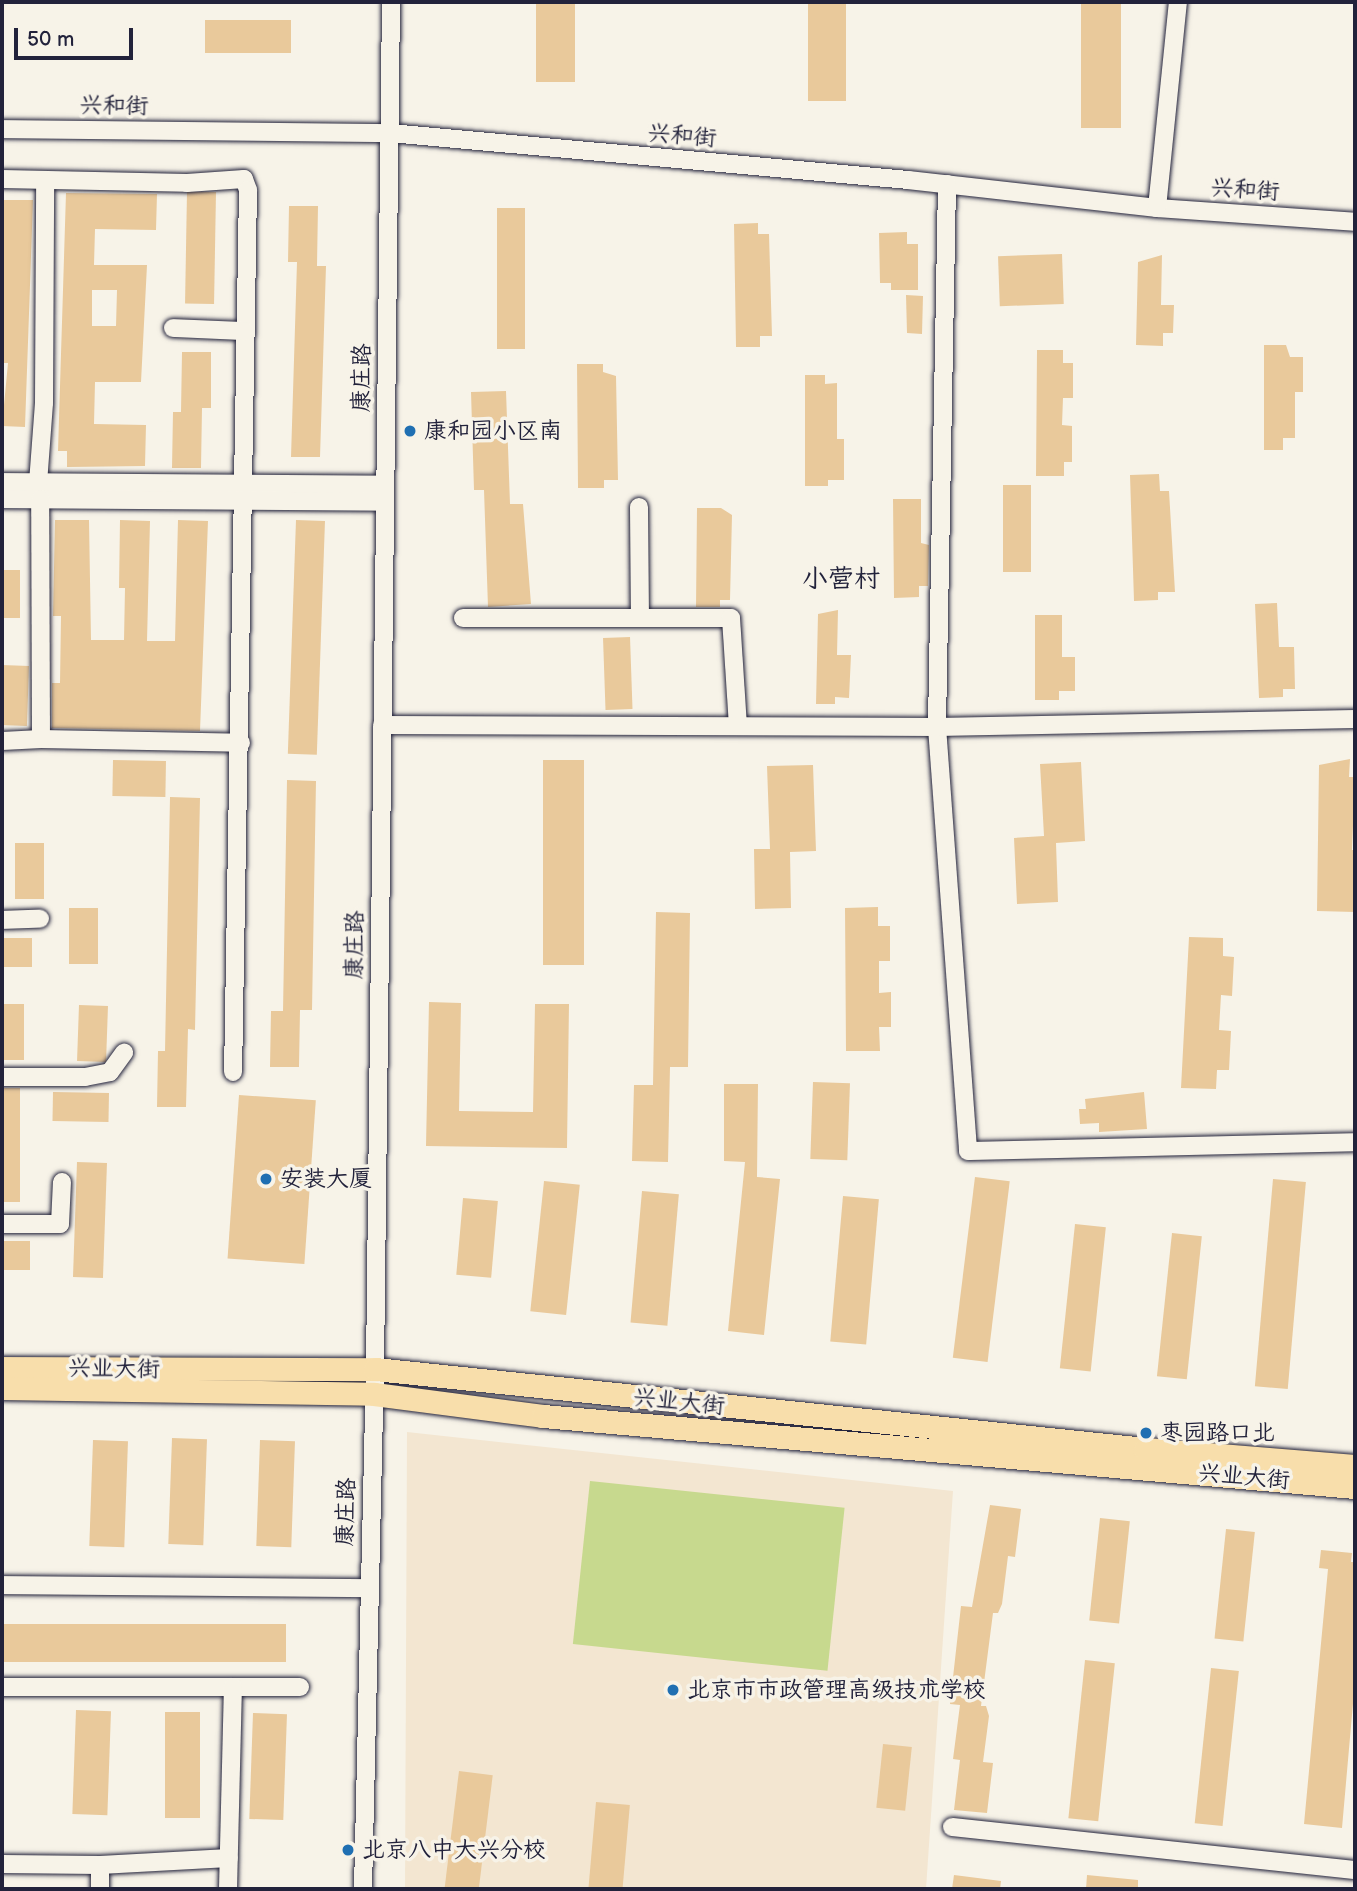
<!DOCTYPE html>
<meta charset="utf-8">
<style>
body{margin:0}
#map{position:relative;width:1357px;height:1891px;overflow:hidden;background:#f7f3e8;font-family:"Balsamiq Sans","LXGW WenKai TC",sans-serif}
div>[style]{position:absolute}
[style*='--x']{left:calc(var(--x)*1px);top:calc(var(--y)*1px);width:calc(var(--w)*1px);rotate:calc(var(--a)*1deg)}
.built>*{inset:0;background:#f3e6d1}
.green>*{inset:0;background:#c7d98e;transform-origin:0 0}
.building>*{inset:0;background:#e9c99b;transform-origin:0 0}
.roads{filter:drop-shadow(0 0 2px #22223b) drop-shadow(0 0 2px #22223b)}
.minor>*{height:18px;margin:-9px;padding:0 9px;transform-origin:9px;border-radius:9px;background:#f7f3e8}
.major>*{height:23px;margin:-11.5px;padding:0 11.5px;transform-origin:11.5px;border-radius:11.5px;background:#f8deab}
.dots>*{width:19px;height:19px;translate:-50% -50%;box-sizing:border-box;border:4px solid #f7f3e8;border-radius:50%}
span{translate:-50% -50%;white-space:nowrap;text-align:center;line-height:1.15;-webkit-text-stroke:7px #f7f3e8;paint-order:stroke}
.street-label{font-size:23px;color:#22223b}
.poi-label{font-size:23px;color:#22223b}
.left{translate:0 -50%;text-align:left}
.quarter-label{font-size:26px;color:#22223b}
.frame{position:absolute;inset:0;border:4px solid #22223b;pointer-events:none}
.scale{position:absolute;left:14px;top:28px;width:119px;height:32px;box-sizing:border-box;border:4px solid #22223b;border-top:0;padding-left:9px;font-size:21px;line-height:24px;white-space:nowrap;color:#22223b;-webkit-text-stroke:5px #f7f3e8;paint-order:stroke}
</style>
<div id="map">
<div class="built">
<div style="clip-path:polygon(407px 1432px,953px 1491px,926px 1889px,405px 1889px)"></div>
</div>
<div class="green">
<div style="left:590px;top:1481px;width:256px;height:164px;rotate:6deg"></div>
</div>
<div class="building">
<div style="left:536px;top:2px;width:39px;height:80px"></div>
<div style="left:808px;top:2px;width:38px;height:99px"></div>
<div style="left:1081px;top:2px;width:40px;height:126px"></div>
<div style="left:205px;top:20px;width:86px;height:33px"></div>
<div style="left:216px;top:192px;width:112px;height:29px;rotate:91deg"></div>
<div style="clip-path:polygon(evenodd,66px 193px,157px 194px,156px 230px,95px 229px,94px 265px,147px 265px,141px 382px,95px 382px,94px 424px,146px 425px,145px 466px,67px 467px,67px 451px,58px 451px,66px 193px,92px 290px,117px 290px,116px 326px,92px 326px,92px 290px)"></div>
<div style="clip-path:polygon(2px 200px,33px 200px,25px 427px,2px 426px,8px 363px,2px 363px)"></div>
<div style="clip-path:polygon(289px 206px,318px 206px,317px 266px,326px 266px,320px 457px,291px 457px,297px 262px,288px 262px)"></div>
<div style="left:497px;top:208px;width:28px;height:141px"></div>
<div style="clip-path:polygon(758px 223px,758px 234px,769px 234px,772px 336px,760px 336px,760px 347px,736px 347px,734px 224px)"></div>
<div style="clip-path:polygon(907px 232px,907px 244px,918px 244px,918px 290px,891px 290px,891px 283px,880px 283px,879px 233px)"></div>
<div style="left:1062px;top:254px;width:50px;height:64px;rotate:88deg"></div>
<div style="clip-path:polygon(1162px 255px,1161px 305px,1174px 305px,1173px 333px,1163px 333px,1163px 346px,1136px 345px,1138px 262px)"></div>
<div style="clip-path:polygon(906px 295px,923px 296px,922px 334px,907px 333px)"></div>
<div style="clip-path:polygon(1264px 345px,1286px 345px,1290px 357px,1303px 357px,1303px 392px,1295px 392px,1295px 438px,1283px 438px,1283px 450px,1264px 450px)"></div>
<div style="clip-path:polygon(1037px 350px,1063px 350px,1063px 363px,1073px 363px,1073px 398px,1063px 398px,1062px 425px,1072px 426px,1072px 462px,1064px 462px,1064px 476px,1036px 476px)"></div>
<div style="clip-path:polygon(182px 352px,211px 352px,211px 408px,202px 408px,201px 468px,172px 468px,173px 412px,181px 412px)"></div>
<div style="clip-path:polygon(577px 364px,603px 364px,603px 372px,616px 376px,618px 480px,604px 480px,604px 488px,578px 488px)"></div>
<div style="clip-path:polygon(805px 375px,825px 375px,825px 384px,837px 383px,837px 439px,844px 439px,844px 480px,828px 480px,828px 486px,805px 486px)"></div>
<div style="clip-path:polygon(506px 391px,510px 504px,523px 504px,531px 604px,488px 607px,484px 490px,474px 490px,471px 392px)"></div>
<div style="clip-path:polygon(1159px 474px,1160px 491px,1169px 491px,1175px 592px,1158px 592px,1158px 600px,1134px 601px,1130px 475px)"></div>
<div style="left:1003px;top:485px;width:28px;height:87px"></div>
<div style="clip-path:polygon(893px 499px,921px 499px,921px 543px,929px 545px,928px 586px,919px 586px,919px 597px,894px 598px)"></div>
<div style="clip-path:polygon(697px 508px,721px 508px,732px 515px,730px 600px,720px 600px,720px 607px,696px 607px)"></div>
<div style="clip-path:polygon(55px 520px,89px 520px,91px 640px,124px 640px,125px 588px,119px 588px,120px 520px,150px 521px,147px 641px,175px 641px,178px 520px,208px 521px,200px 731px,52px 728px,52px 683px,60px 683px,61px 616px,53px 616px)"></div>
<div style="left:296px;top:520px;width:29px;height:234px;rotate:2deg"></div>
<div style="left:2px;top:570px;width:18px;height:48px"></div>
<div style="clip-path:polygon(1277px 603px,1279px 647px,1294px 647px,1295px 689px,1283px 689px,1283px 697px,1259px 698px,1255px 604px)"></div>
<div style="clip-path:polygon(838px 610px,837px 655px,851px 655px,849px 698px,835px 697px,835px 704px,816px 704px,818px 614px)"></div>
<div style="clip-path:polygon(1035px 615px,1062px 615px,1062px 657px,1075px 657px,1075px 691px,1059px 691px,1059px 700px,1035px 700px)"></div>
<div style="left:630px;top:637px;width:72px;height:27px;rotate:88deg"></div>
<div style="left:2px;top:665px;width:27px;height:60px;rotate:2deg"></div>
<div style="clip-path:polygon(1350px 759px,1349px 777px,1355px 777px,1352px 850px,1355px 850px,1355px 912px,1317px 911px,1319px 765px)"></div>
<div style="left:113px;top:760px;width:53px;height:36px;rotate:1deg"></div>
<div style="left:543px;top:760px;width:41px;height:205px"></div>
<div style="clip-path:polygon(1081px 762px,1085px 841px,1056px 843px,1058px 902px,1017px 904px,1014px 838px,1044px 836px,1040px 764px)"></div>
<div style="clip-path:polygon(813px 765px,816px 851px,790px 852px,791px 908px,755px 909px,754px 849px,770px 849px,767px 766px)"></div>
<div style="clip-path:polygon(287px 780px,316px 781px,312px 1010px,300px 1010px,299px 1067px,270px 1067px,271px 1011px,283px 1011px)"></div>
<div style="clip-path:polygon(170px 797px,200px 798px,195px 1030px,188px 1029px,186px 1107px,157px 1107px,158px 1051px,165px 1051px)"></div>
<div style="left:15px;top:843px;width:29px;height:56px"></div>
<div style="clip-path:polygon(878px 907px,878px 926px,890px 926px,890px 961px,879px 961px,879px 993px,891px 992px,891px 1027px,879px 1027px,880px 1051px,846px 1051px,845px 908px)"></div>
<div style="left:69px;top:908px;width:29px;height:56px"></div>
<div style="clip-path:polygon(656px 912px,690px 913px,688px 1067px,670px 1067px,668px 1162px,632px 1161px,634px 1085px,653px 1085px)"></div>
<div style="clip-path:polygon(1189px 937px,1223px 938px,1223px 956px,1234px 957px,1232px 996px,1221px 995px,1219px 1030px,1231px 1031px,1229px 1070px,1217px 1070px,1216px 1089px,1181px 1088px)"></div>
<div style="left:2px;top:938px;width:30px;height:29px"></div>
<div style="clip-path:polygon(429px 1002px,461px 1003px,459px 1111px,533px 1112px,535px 1004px,569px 1004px,567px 1148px,426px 1146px)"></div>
<div style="left:2px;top:1004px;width:22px;height:56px"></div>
<div style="left:79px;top:1005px;width:29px;height:56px;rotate:2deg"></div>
<div style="left:813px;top:1082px;width:37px;height:77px;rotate:2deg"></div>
<div style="clip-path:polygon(724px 1084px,758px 1084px,757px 1177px,780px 1179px,764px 1335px,728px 1331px,745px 1162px,724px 1161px)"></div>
<div style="left:2px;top:1088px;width:18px;height:114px"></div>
<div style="left:53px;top:1092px;width:56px;height:29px;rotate:1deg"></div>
<div style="clip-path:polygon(1144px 1092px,1147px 1129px,1099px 1132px,1099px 1123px,1080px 1124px,1079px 1109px,1086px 1109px,1085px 1099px)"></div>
<div style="left:239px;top:1095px;width:77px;height:164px;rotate:4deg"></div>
<div style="left:77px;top:1162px;width:30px;height:115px;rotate:2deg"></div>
<div style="left:975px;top:1177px;width:35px;height:182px;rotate:7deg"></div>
<div style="left:1273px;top:1179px;width:33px;height:208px;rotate:5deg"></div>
<div style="left:544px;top:1181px;width:36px;height:131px;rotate:6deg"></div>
<div style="left:642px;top:1191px;width:37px;height:132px;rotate:5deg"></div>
<div style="left:843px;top:1196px;width:36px;height:146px;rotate:5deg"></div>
<div style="left:463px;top:1198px;width:35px;height:77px;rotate:5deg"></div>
<div style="left:1075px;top:1224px;width:31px;height:145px;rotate:6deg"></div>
<div style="left:1172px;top:1233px;width:30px;height:144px;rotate:6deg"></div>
<div style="left:2px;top:1241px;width:28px;height:29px"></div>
<div style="left:172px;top:1438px;width:35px;height:106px;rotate:2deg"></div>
<div style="left:93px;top:1440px;width:35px;height:106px;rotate:2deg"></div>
<div style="left:260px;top:1440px;width:35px;height:106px;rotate:2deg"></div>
<div style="clip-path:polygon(990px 1505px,1021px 1509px,1015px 1557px,1008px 1556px,1002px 1604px,998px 1613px,993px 1613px,981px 1706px,986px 1706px,989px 1716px,983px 1762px,993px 1763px,987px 1813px,954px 1810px,960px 1760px,953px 1759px,960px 1705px,950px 1704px,961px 1606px,972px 1607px)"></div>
<div style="left:1100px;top:1518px;width:30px;height:103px;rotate:6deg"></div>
<div style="left:1226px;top:1529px;width:29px;height:110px;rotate:6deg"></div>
<div style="clip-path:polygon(1321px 1550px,1352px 1553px,1351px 1562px,1355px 1562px,1355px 1681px,1342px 1828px,1304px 1824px,1328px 1569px,1319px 1568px)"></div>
<div style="left:2px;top:1624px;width:284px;height:38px"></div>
<div style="left:1085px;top:1660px;width:30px;height:159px;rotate:6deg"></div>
<div style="left:1211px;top:1668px;width:28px;height:156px;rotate:6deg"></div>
<div style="left:76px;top:1710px;width:35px;height:104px;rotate:2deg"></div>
<div style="left:165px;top:1712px;width:35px;height:106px"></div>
<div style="left:253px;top:1713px;width:34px;height:106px;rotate:2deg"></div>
<div style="left:883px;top:1744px;width:29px;height:64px;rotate:6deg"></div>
<div style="left:459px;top:1771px;width:34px;height:119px;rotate:7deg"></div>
<div style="left:596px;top:1802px;width:34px;height:87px;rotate:5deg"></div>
<div style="clip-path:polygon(954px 1875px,1001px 1881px,1000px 1889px,952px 1889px)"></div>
<div style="clip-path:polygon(1087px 1875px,1138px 1880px,1138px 1889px,1086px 1889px)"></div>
</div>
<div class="roads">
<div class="minor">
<div style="--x:2;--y:129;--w:388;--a:0.6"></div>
<div style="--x:390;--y:133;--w:520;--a:5.18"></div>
<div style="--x:908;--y:180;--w:251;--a:6.4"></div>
<div style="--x:1157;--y:208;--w:198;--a:4"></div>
<div style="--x:2;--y:179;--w:185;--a:1.2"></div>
<div style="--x:187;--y:183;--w:57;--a:-4"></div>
<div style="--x:244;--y:179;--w:12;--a:70"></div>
<div style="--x:248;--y:190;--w:882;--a:90.97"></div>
<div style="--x:947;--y:184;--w:543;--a:91.06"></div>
<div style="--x:937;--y:727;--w:425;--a:85.8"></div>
<div style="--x:968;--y:1151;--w:387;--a:-1.3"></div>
<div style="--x:1157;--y:208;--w:207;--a:-84.2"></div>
<div style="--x:173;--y:328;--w:72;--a:2.4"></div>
<div style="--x:2;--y:482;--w:383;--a:0.4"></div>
<div style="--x:38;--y:483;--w:80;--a:-85.7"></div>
<div style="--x:44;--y:403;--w:222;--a:-89.7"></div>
<div style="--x:2;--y:499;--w:383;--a:0.4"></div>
<div style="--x:639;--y:507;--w:111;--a:89.5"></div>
<div style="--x:640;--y:618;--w:91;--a:0"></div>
<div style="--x:731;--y:618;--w:108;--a:86.3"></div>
<div style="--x:463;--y:618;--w:177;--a:0"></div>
<div style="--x:382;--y:725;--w:555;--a:0.21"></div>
<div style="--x:937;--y:727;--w:418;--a:-1.1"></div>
<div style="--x:41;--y:739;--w:200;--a:1.1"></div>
<div style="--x:2;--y:741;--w:39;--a:-3"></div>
<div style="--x:41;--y:739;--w:240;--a:-90.2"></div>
<div style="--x:2;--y:920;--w:38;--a:-2"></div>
<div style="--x:2;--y:1077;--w:83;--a:0"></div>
<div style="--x:85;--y:1077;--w:25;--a:-11"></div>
<div style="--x:110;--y:1072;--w:24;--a:-54"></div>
<div style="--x:2;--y:1224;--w:58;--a:0"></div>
<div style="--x:60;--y:1224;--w:42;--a:-87.3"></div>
<div style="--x:2;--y:1585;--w:366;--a:0.5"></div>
<div style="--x:2;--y:1687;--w:298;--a:0"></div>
<div style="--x:952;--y:1827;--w:405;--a:6.1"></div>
<div style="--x:2;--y:1864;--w:98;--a:0.6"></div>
<div style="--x:100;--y:1865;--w:24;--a:90"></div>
<div style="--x:100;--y:1865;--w:129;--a:-3.1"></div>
<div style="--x:228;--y:1889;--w:202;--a:-88.6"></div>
<div style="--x:363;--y:1889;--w:520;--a:-88.68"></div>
<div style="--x:375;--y:1369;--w:1367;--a:-89.33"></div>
</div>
<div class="major">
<div style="--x:2;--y:1368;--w:373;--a:0.2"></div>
<div style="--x:375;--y:1369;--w:774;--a:5.93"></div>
<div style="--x:1145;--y:1449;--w:211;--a:4.6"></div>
<div style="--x:2;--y:1388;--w:372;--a:0.9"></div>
<div style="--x:374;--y:1394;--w:170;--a:7.4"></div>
<div style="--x:543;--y:1416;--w:815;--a:5"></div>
</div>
</div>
<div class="dots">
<div style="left:410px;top:431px;background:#1f6fb2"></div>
<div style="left:266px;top:1179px;background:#1f6fb2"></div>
<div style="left:1146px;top:1433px;background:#1f6fb2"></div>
<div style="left:673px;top:1690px;background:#1f6fb2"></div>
<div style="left:348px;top:1850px;background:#1f6fb2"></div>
</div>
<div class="street-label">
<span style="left:114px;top:106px;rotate:1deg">兴和街</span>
<span style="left:682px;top:136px;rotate:5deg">兴和街</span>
<span style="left:1245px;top:190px;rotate:4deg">兴和街</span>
<span style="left:362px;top:378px;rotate:-89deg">康庄路</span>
<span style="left:355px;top:945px;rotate:-89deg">康庄路</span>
<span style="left:114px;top:1369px;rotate:1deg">兴业大街</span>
<span style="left:679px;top:1402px;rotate:6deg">兴业大街</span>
<span style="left:1244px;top:1477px;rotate:5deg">兴业大街</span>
<span style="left:346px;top:1512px;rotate:-88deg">康庄路</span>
</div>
<div class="poi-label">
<span class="left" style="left:424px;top:431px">康和园小区南</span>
<span class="left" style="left:280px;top:1179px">安装大厦</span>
<span class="left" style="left:1160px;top:1433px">枣园路口北</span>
<span class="left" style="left:687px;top:1690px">北京市市政管理高级技术学校</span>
<span class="left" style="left:362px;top:1850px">北京八中大兴分校</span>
</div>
<div class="quarter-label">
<span style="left:841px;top:580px">小营村</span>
</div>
<div class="frame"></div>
<div class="scale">50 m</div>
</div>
